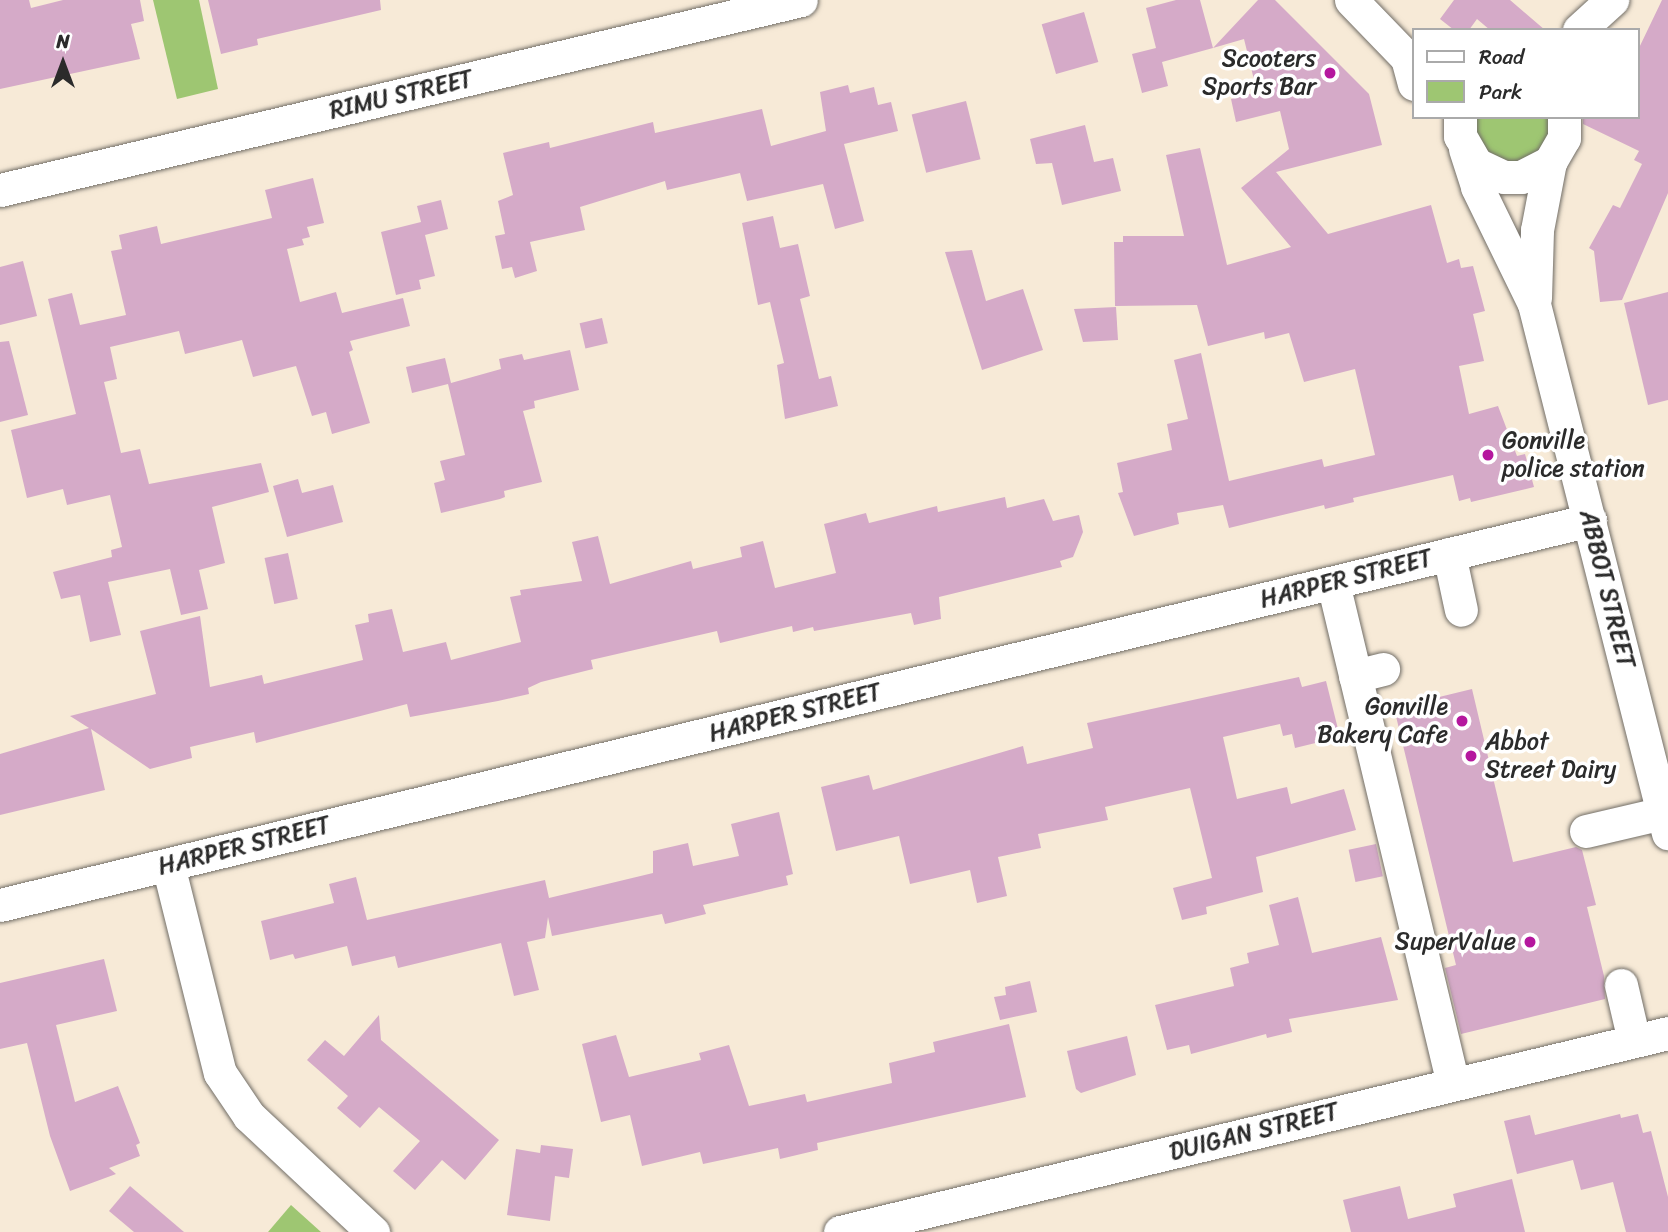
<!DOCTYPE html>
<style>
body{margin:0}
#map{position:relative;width:1668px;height:1232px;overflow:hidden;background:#f7ead7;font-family:Sriracha,sans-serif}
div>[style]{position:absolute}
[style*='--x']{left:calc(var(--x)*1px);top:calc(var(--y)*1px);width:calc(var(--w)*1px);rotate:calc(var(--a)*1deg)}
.green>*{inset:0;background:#9ec672}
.building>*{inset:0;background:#d5aac8;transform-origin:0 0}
.roads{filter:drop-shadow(0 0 2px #726e67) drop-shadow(0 0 2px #726e67)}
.minor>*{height:33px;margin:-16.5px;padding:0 16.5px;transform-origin:16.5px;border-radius:16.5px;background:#fff}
.dots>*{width:19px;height:19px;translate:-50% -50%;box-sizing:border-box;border:4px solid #fff;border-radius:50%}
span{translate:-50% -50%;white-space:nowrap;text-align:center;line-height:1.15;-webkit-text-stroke:7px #fff;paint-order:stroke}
.poi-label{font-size:24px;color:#2b2b2b}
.right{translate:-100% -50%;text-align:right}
.left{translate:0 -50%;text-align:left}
.street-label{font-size:24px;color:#2b2b2b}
.legend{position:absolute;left:1412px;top:28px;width:228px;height:91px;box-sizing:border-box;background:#fff;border:2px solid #aaa;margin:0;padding:9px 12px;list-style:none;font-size:21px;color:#2b2b2b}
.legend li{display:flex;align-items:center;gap:14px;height:35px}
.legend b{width:35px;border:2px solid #aaa}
.north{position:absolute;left:28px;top:28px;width:70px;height:70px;-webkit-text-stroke:5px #fff;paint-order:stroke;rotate:0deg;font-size:19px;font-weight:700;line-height:28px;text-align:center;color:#2b2b2b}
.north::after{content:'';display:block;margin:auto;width:24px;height:32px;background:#2b2b2b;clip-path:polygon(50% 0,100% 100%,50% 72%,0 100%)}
</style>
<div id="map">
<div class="green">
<div style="clip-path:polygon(153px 0,199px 0,218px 89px,177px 99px)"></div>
<div style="clip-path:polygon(1476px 117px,1553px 117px,1549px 144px,1517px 163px,1491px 156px,1476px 133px)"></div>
<div style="clip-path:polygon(291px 1205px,321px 1232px,268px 1232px)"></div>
</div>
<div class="building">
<div style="clip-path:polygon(0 0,29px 0,31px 8px,63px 0,140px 0,144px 21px,131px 24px,140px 59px,0 89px)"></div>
<div style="clip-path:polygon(208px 0,380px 0,381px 10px,257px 39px,258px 45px,221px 54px)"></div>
<div style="clip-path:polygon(1176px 0,1200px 0,1213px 48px,1162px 62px,1168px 86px,1142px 93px,1132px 54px,1156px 48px,1146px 8px)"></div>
<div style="clip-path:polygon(1258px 0,1275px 0,1369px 94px,1382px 145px,1276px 172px,1328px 234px,1431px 205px,1447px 263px,1459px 259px,1461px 268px,1473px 266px,1485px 311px,1473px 314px,1484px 361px,1459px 366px,1469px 414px,1498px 406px,1517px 456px,1525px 454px,1534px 487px,1471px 502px,1470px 498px,1459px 501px,1453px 475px,1353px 498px,1354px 502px,1325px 509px,1324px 505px,1229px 528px,1223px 505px,1177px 513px,1179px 524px,1134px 536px,1118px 493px,1123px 492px,1117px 463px,1172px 450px,1167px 424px,1188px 419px,1174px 360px,1201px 353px,1229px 481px,1322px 459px,1324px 467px,1375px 455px,1355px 369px,1304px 382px,1289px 333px,1265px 339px,1264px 332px,1208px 346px,1197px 305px,1115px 306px,1114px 242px,1123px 242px,1123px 236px,1184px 236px,1166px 155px,1200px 148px,1227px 265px,1291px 247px,1241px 188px,1289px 149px,1280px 111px,1236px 122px,1231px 99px,1257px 92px,1244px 39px,1213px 48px)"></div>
<div style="clip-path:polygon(1454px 0,1510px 0,1545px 30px,1490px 30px,1477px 19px,1469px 30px,1454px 30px,1440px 19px)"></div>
<div style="clip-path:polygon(1662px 0,1668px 0,1668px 193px,1622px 300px,1600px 302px,1594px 251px,1589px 248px,1613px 205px,1620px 208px,1642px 164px,1634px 160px,1639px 151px,1583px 124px,1583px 117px,1638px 117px,1638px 50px)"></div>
<div style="left:1084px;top:12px;width:52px;height:44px;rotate:74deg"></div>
<div style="clip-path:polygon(848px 85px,850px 93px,874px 87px,878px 105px,891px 102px,898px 131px,844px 144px,864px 221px,835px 229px,823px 184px,747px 201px,740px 173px,667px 190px,665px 181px,580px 207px,585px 230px,530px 242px,537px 271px,515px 278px,512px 267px,502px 269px,495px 236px,505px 234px,498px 201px,513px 195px,503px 153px,549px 142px,550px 148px,653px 122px,655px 133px,762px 109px,771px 146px,826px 131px,820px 92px)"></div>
<div style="left:966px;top:101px;width:60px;height:56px;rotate:76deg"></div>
<div style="clip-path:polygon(1085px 125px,1094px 162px,1113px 158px,1121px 191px,1062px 205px,1052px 163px,1036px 164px,1030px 139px)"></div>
<div style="clip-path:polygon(313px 178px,324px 223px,307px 227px,310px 237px,302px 239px,304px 245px,287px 249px,300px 302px,336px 292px,342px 313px,403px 298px,410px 326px,350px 341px,353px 350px,349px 352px,370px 423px,332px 434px,326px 412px,312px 416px,296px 366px,253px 377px,242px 340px,185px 354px,179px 331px,110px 347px,117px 379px,104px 382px,121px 453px,140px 449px,149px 484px,261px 463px,269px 492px,212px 507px,225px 563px,199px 570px,208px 609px,181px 615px,170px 569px,108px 582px,121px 635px,90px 642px,80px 595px,61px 599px,53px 572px,112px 557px,111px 550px,122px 547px,110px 495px,67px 505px,63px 489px,27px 498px,11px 430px,76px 414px,48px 299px,72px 293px,80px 325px,126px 315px,111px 251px,122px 249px,119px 235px,157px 226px,161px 244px,272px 218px,265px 190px)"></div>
<div style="clip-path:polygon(441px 200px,448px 229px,425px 235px,435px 276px,419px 280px,421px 289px,396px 295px,381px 232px,421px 222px,417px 206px)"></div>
<div style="clip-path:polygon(773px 216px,780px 248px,798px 244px,810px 296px,800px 299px,819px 379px,831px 376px,838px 406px,785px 419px,777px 365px,784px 363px,770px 302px,758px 305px,742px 223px)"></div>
<div style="clip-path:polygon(972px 250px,986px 301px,1023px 289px,1043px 350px,982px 370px,945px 252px)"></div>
<div style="clip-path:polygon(23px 261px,37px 316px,0 325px,0 267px)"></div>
<div style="clip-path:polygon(1668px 292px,1668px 400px,1648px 405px,1624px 303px)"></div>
<div style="clip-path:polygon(1116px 307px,1118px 340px,1083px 342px,1074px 309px)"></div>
<div style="left:602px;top:318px;width:26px;height:23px;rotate:77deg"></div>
<div style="clip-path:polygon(9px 341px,28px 415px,0 422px,0 342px)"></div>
<div style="clip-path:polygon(570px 350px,579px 390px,534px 401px,535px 408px,523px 411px,542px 482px,504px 491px,505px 497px,500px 499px,441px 513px,434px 483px,445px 480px,440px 461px,465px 455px,448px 384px,412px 393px,406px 367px,445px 358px,451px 383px,501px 369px,499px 359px,522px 354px,524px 360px)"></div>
<div style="clip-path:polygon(298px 479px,302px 493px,333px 485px,343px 522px,287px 537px,273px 486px)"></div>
<div style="clip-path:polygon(1005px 497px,1007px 508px,1044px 499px,1053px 521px,1079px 515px,1083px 532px,1073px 557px,1060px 561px,1062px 567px,939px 597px,941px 619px,914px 625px,911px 613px,814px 631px,813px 627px,793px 632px,792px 626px,720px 643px,717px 631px,591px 660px,593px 669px,541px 682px,528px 688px,529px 694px,498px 701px,410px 717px,407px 704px,256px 743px,254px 732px,190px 747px,192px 758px,150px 769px,91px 729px,105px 790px,0 815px,0 754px,89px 728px,70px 716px,156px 694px,140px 631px,200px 616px,210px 687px,262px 675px,264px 684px,363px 660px,355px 625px,369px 622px,368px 614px,392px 609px,403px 652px,446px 642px,451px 660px,521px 642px,510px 597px,521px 595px,520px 590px,582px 581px,572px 542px,598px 536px,610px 584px,691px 561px,693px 569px,742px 557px,740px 547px,763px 541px,775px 588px,836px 573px,824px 524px,866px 513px,869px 523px,937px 506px,938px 512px)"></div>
<div style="left:288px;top:553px;width:47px;height:24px;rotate:78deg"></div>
<div style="clip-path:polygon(1299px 677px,1302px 687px,1326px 681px,1340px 737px,1295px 748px,1292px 734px,1283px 736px,1280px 724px,1223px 737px,1237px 799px,1287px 787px,1291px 804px,1344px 789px,1356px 830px,1256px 857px,1263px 892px,1206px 907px,1207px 914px,1182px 920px,1173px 888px,1212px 878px,1190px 788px,1105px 807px,1108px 820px,1038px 834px,1041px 848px,998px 857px,1007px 896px,977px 903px,970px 870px,910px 884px,899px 836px,836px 851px,821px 787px,869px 775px,873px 790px,1023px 746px,1027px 764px,1093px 748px,1087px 723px)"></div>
<div style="clip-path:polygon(1472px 689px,1513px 862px,1576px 847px,1582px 850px,1596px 905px,1587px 907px,1604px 976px,1605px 999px,1461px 1034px,1445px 968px,1456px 965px,1394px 708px)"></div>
<div style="clip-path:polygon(779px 812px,793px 874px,786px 876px,788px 885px,703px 905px,706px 914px,665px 924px,662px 914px,552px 936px,548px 917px,545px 938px,527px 942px,539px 990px,514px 996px,501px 943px,398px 968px,395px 956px,352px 966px,347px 946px,295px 959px,293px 954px,270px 960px,261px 921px,334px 903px,329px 884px,356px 877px,367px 920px,545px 880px,549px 898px,653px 873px,653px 851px,688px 843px,693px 866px,739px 856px,731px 824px)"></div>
<div style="left:1376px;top:844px;width:33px;height:28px;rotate:78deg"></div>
<div style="clip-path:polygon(1298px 897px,1312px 953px,1381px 937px,1398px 1000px,1289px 1019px,1292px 1032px,1267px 1038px,1266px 1034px,1191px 1054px,1189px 1045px,1167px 1050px,1155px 1005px,1234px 986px,1230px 968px,1249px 963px,1247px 953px,1279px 945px,1269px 905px)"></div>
<div style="clip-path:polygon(104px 959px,117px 1011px,56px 1025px,75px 1102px,118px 1086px,140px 1143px,136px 1145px,140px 1156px,109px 1168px,116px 1174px,70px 1191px,50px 1136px,27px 1043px,0 1049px,0 983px)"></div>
<div style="clip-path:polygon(1030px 981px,1037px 1012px,1000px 1020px,994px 997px,1006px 995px,1005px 987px)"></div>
<div style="clip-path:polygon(379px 1015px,381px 1040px,499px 1140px,465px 1180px,442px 1160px,415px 1190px,393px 1171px,420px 1141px,379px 1107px,360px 1128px,337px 1108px,348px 1096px,307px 1060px,325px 1040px,344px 1056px)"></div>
<div style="clip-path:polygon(1009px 1024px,1026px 1097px,817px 1143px,818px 1150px,780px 1159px,778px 1148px,703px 1164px,700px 1152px,642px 1166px,630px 1115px,601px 1122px,582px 1044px,616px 1035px,629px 1077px,701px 1060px,699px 1053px,729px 1045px,749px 1106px,805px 1094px,807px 1102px,892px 1083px,889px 1063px,935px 1052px,933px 1042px)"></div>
<div style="clip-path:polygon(1127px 1036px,1136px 1075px,1081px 1093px,1076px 1089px,1067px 1051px)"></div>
<div style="clip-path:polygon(1620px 1114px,1621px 1118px,1638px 1114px,1643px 1133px,1651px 1131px,1668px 1197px,1668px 1232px,1626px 1232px,1613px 1182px,1581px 1190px,1573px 1160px,1517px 1174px,1504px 1121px,1530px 1115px,1535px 1135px)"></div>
<div style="clip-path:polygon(541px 1145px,573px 1149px,569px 1178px,555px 1176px,550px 1221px,507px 1215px,516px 1149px,540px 1153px)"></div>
<div style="clip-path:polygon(1512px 1179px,1525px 1232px,1351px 1232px,1343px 1200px,1400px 1186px,1408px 1219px,1456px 1207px,1453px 1194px)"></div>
<div style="clip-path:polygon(130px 1186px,184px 1232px,134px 1232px,109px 1211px)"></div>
</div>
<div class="roads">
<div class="minor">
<div style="--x:1351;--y:0;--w:81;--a:46"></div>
<div style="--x:1407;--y:58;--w:27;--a:75"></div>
<div style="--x:1579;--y:30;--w:45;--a:-42.3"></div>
<div style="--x:1460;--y:117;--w:19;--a:90"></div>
<div style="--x:1460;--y:136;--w:32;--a:60"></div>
<div style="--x:1476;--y:164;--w:31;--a:25"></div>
<div style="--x:1504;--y:177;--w:17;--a:0"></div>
<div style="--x:1521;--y:177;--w:33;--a:-27"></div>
<div style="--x:1550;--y:162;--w:28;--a:-60"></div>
<div style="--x:1564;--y:138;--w:21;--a:-90"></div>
<div style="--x:1465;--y:149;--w:40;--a:72"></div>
<div style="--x:1477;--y:187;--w:130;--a:64"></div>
<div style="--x:1534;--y:304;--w:546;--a:75.79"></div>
<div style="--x:0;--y:190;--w:823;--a:-13.34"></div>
<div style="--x:1535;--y:298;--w:68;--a:-88.3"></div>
<div style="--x:1537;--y:230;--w:69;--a:-79.2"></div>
<div style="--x:1449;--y:554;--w:57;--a:77.9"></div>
<div style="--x:1333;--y:583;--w:515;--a:76.53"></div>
<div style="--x:1355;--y:676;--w:29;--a:-14"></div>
<div style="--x:1586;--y:831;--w:79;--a:-13.2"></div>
<div style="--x:168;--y:865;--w:214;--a:76"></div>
<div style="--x:220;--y:1073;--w:52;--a:56"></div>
<div style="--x:249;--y:1116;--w:170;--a:43.1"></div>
<div style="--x:0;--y:905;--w:1636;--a:-13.61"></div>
<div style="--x:1621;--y:985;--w:57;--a:76.9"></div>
<div style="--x:840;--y:1232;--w:852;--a:-13.51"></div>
</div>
</div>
<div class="dots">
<div style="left:1330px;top:73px;background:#b5179e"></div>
<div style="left:1488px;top:455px;background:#b5179e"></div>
<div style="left:1462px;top:721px;background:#b5179e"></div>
<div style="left:1471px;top:756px;background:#b5179e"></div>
<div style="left:1530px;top:942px;background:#b5179e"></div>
</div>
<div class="poi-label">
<span class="right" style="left:1316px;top:73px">Scooters<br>Sports Bar</span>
<span class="left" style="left:1502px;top:455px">Gonville<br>police station</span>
<span class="right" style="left:1448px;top:721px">Gonville<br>Bakery Cafe</span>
<span class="left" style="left:1485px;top:756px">Abbot<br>Street Dairy</span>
<span class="right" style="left:1516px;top:942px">SuperValue</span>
</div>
<div class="street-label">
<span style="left:401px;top:95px;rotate:-13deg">RIMU STREET</span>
<span style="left:1346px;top:579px;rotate:-14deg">HARPER STREET</span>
<span style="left:1607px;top:589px;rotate:76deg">ABBOT STREET</span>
<span style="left:795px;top:713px;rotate:-14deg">HARPER STREET</span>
<span style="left:244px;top:846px;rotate:-14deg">HARPER STREET</span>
<span style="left:1254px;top:1132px;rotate:-14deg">DUIGAN STREET</span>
</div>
<ul class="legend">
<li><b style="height:9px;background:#fff"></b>Road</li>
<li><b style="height:19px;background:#9ec672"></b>Park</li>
</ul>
<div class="north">N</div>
</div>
